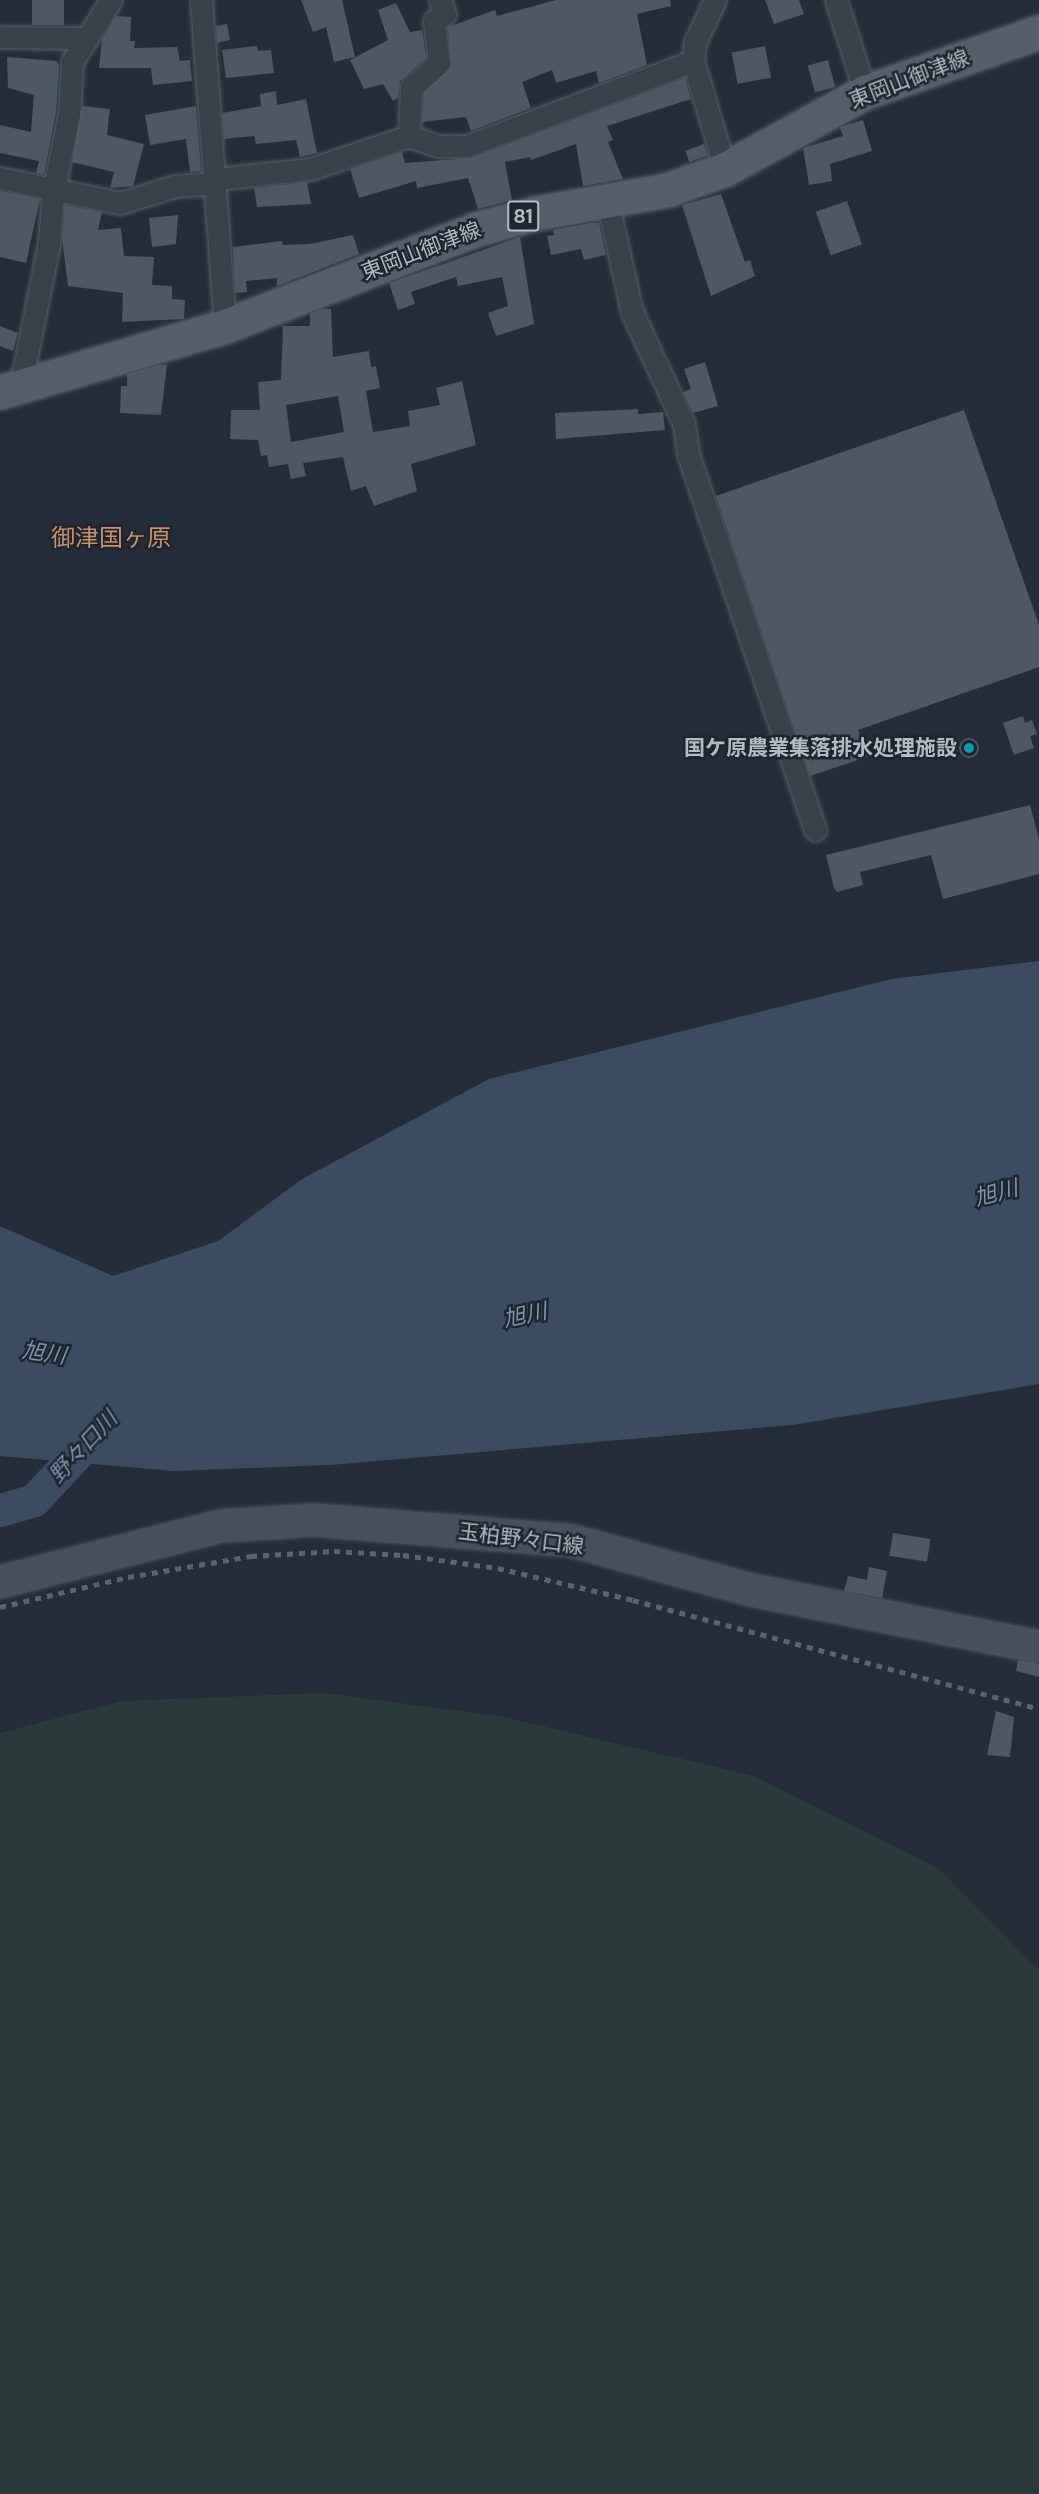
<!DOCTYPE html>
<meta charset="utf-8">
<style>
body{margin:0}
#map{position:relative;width:1039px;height:2494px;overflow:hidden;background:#252e38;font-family:"DM Sans","Noto Sans JP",sans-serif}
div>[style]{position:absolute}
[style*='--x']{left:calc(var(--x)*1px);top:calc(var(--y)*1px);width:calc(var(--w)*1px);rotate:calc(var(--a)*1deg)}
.green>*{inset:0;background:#293c3b}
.water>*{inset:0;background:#3c4c60}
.river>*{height:33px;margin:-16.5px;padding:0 16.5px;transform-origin:16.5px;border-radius:16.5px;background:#3c4c60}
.building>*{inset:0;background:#4d5864;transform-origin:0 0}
.round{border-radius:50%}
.roads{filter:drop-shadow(0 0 2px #565e67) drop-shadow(0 0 2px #565e67)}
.street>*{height:21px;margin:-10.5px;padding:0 10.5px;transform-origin:10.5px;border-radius:10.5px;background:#384049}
.secondary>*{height:30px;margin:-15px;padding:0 15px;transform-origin:15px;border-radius:15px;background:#464f5b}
.primary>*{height:33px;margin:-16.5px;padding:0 16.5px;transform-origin:16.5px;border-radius:16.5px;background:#565f69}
.rail>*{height:4.5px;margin-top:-2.25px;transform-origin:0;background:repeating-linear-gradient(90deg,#5a646f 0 6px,transparent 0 12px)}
.dots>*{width:16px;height:16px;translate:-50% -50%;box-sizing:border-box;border:3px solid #1d252e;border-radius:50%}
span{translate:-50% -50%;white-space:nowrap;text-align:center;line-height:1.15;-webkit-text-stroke:5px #1d252e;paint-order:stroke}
.shield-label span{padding:2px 4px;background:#1d252e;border:2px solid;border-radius:4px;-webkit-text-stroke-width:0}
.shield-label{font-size:20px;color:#b3bbc5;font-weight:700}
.street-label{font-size:21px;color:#b3bbc5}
.poi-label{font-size:21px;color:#b3bbc5;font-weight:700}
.right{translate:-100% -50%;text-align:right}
.water-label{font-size:22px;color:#7e92aa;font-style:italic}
.quarter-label{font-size:24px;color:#c8906b}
</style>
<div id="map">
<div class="green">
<div style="clip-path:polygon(323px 1693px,499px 1716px,754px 1776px,938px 1868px,1039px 1970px,1039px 2494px,0 2494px,0 1733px,122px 1701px)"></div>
</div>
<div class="water">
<div style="clip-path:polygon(1039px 961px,1039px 1384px,792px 1425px,330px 1465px,174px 1471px,0 1456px,0 1226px,113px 1276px,218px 1241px,302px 1179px,489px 1079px,892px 979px)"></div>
</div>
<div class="river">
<div style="--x:0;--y:1510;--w:35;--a:-16"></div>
<div style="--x:34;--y:1500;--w:97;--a:-47.1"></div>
</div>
<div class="building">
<div style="left:32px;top:0;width:32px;height:25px"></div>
<div style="clip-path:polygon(301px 0,342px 0,355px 57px,334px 62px,326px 27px,313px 32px)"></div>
<div style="clip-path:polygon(556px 0,670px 0,671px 6px,637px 14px,647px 65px,599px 83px,596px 71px,556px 83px,552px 70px,522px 82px,531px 108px,471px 131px,466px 117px,422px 122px,424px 93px,451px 67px,448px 27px,495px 10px,497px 16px)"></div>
<div style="clip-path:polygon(765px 0,799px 0,804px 14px,774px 24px)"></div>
<div style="clip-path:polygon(396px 3px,410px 32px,422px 30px,426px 58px,400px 81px,398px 98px,393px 101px,383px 84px,364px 89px,350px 60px,388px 40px,378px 10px)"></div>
<div style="clip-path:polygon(116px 16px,131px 17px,130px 41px,135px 41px,134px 48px,177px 47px,180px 61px,190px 60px,192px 81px,153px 85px,151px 68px,99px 68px,102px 39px)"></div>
<div style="clip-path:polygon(227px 24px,230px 40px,217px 43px,216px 26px)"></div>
<div style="clip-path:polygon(257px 46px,258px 51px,271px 50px,274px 73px,226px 78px,222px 50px)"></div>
<div style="left:765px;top:46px;width:32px;height:34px;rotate:79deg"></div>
<div style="clip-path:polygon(7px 57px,57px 61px,59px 66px,56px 112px,44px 174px,36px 173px,39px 161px,0 153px,0 125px,31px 132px,34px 95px,8px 88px)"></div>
<div style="left:828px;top:60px;width:28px;height:21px;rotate:75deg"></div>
<div style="clip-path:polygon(685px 78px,691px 99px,607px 126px,613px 140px,608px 142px,623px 179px,583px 186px,576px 144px,531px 160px,530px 157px,505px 162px,512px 200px,478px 209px,468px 178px,417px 188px,416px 181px,359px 198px,350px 169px,402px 152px,405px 163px,471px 158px)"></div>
<div style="clip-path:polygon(276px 91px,277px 105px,306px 99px,317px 153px,300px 157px,296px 140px,256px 144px,254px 136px,224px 139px,222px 113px,261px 106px,260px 94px)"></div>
<div style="clip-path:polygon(82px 106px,110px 109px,107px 135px,144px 144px,133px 186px,110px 188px,114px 172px,72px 162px)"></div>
<div style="clip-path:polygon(196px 106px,201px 171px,190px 172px,186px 139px,150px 145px,145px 115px)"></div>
<div style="clip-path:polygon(863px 120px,872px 151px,830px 164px,832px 181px,809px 185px,803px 148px,843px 136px,840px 127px)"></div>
<div style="left:704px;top:144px;width:12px;height:20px;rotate:70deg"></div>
<div style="clip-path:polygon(307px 182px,311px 204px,257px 207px,254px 188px)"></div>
<div style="clip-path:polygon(0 191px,40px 199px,26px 263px,0 257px)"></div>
<div style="clip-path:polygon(721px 194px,745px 262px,750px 260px,755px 276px,711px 296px,682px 205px)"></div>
<div style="left:847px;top:201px;width:46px;height:33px;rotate:71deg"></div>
<div style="clip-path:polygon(65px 205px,102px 212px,98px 230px,121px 228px,124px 256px,154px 257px,152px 285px,172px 286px,172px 299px,185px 300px,184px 319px,122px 322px,123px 293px,68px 286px,62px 238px)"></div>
<div style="clip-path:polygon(178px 215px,176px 244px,152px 247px,149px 218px)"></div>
<div style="clip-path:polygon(591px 223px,599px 223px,606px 255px,584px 260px,581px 249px,551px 255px,547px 236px,554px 235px,553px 230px)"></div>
<div style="clip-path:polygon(353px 235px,359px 254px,277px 286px,277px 278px,246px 281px,247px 292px,235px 293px,233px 247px,282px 241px,283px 245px,310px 244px)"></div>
<div style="clip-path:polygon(520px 237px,534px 324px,496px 336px,488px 313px,508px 306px,502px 277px,458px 286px,456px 277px,411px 292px,415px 304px,398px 310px,389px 283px)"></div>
<div style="clip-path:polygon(evenodd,320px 309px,331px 309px,333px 357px,369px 351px,371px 367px,376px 366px,380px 388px,366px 391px,373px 432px,410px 426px,408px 411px,440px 405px,436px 388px,462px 381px,476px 445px,411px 464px,417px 491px,374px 506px,366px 486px,351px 491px,343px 457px,303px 463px,306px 476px,291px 479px,288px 464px,269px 467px,267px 455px,261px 456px,258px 440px,230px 439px,231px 410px,260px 410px,258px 382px,281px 380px,283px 326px,310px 326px,310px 314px,320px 309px,338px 396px,344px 432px,291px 442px,286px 405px,338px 396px)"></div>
<div style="clip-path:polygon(0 326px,18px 333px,13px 351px,0 346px)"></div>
<div style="clip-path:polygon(705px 362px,718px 406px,693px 413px,683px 392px,691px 389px,684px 369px)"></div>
<div style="clip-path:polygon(158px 365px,167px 365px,161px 415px,120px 413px,121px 386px,127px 386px,127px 374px)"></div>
<div style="clip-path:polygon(638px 409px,638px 414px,663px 412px,665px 430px,556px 439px,555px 413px)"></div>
<div style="clip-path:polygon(964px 410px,1039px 625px,1039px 667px,858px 730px,867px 757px,810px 776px,716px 496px)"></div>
<div style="clip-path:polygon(1023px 716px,1025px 723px,1032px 720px,1037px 734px,1030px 736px,1034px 748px,1014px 755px,1003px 723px)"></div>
<div class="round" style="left:959px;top:738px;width:20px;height:20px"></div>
<div style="clip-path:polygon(1030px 805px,1039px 839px,1039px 874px,943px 899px,931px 855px,860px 872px,863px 885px,837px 892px,834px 888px,826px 855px)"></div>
<div style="left:893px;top:1533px;width:38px;height:23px;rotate:9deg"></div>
<div style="clip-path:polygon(869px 1567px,887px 1571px,882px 1598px,844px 1591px,848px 1576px,867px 1580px)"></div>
<div style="clip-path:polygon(1018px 1660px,1039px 1664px,1039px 1677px,1016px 1671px)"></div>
<div style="clip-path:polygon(996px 1711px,1014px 1717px,1010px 1757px,987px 1755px)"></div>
</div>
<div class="roads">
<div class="street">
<div style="--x:201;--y:0;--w:327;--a:85.8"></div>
<div style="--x:440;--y:0;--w:15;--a:70"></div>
<div style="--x:445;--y:14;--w:13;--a:148"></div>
<div style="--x:434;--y:21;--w:42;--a:83.2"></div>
<div style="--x:439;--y:63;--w:37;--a:139"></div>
<div style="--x:411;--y:87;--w:49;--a:92.3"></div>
<div style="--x:409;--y:136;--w:31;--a:19"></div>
<div style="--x:438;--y:146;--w:29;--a:0"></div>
<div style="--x:467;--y:146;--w:241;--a:-20.6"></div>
<div style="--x:715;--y:0;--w:47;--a:115.5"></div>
<div style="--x:695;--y:42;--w:19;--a:96"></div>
<div style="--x:693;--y:61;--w:113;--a:73.5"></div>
<div style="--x:836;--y:0;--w:96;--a:72.5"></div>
<div style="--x:0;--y:37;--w:84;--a:0.7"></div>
<div style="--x:0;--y:178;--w:123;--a:11.8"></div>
<div style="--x:120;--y:203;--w:58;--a:-17.2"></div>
<div style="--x:175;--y:186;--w:42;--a:-4.1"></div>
<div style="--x:216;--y:179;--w:95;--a:-6.1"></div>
<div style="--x:310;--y:169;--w:104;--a:-18.4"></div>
<div style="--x:607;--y:200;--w:115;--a:77.4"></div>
<div style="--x:632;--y:312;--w:123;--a:65.1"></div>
<div style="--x:684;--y:424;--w:30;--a:82"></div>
<div style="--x:688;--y:454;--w:397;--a:71.3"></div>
<div style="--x:20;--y:388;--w:148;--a:-78.7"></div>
<div style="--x:49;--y:243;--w:50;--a:-85.4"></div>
<div style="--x:53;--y:193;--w:81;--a:-78.6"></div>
<div style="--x:69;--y:114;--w:52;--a:-86.7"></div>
<div style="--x:72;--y:62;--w:73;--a:-57.8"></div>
</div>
<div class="secondary">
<div style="--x:0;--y:1582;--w:228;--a:-14.2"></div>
<div style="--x:221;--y:1526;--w:93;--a:-3.7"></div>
<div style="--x:314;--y:1520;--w:260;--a:4.6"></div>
<div style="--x:573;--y:1541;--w:185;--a:15.4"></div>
<div style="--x:751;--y:1590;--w:294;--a:11.2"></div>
</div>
<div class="primary">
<div style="--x:0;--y:392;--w:234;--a:-16.3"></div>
<div style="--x:225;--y:326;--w:270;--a:-21.1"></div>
<div style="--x:477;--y:229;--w:56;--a:-15.5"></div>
<div style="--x:531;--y:214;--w:138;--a:-10"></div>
<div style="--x:667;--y:190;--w:62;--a:-19.9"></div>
<div style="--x:725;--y:169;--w:160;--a:-28.8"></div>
<div style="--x:865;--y:92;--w:184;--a:-19"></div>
</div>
</div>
<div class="rail">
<div style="--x:0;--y:1607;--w:131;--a:-13.2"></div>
<div style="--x:128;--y:1577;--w:125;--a:-9.7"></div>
<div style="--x:251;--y:1556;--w:83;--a:-3.4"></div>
<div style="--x:334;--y:1551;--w:69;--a:3.3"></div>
<div style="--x:403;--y:1555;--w:96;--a:7.8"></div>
<div style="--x:498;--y:1568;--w:139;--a:13.3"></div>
<div style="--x:633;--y:1600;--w:420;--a:15"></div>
</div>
<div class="dots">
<div style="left:969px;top:748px;background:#0f9aa8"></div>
</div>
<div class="shield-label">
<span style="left:523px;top:216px">81</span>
</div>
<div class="street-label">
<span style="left:909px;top:79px;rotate:-21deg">東岡山御津線</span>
<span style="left:421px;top:251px;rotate:-21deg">東岡山御津線</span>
<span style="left:521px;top:1539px;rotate:7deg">玉柏野々口線</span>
</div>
<div class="poi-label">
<span class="right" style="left:957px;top:748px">国ケ原農業集落排水処理施設</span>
</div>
<div class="water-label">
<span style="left:996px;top:1193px;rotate:-15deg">旭川</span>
<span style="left:525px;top:1315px;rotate:-12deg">旭川</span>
<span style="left:44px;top:1353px;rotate:8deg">旭川</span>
<span style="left:83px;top:1447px;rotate:-47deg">野々口川</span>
</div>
<div class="quarter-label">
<span style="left:111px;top:538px">御津国ヶ原</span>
</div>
</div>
